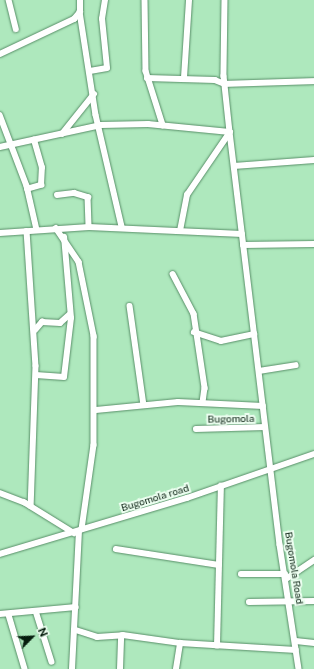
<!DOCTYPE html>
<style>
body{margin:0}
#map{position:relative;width:314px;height:669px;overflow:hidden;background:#aee8bd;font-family:"Public Sans",sans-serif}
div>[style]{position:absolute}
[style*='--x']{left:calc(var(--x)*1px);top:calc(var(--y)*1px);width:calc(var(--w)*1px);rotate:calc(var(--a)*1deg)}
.roads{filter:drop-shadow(0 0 1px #588f68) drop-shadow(0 0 1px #588f68)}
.minor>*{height:5.5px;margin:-2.75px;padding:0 2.75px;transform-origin:2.75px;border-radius:2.75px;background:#fff}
span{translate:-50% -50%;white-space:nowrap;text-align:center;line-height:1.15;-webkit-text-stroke:4px #ecfef0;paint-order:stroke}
.street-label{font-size:10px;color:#061d0e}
.north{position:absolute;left:12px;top:617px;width:40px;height:40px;-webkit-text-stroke:3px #ecfef0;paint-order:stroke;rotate:66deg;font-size:11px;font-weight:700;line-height:16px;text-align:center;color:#061d0e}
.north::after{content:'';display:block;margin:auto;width:14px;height:18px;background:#061d0e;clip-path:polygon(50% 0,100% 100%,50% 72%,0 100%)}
</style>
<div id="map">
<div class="roads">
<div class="minor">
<div style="--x:9;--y:0;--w:30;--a:76"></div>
<div style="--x:145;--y:0;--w:71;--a:89.2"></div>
<div style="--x:146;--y:71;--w:57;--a:72.5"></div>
<div style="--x:225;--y:0;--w:76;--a:90.8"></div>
<div style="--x:224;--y:76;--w:56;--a:83.9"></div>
<div style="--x:230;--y:132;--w:416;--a:83.1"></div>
<div style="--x:280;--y:545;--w:125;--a:81.3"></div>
<div style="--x:80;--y:12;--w:104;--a:81.2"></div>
<div style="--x:96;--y:115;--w:115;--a:76.9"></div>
<div style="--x:0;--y:54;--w:82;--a:-25.3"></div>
<div style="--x:74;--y:19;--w:9;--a:-49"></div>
<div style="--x:80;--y:12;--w:12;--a:-90"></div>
<div style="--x:90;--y:71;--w:17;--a:-10"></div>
<div style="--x:107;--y:68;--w:49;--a:-95.8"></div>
<div style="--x:102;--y:19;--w:19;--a:-81"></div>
<div style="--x:147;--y:78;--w:68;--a:1.7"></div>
<div style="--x:215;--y:80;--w:11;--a:22"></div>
<div style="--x:225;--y:84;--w:89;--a:-1.9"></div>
<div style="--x:184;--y:78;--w:78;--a:-86.3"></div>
<div style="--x:0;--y:115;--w:76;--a:69.2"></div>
<div style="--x:27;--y:186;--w:45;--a:77.2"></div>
<div style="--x:62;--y:134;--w:51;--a:-51.3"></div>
<div style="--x:0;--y:147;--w:103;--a:-12.3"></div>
<div style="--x:101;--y:125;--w:47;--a:-1.2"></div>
<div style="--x:148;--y:124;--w:82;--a:5.6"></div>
<div style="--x:234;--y:166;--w:80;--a:-4.3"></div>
<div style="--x:27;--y:189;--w:15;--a:-16"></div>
<div style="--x:41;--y:185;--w:17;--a:-87"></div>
<div style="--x:42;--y:168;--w:29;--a:-106"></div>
<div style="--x:57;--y:195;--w:17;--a:-7"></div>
<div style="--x:74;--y:193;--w:15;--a:16"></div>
<div style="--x:88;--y:197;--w:30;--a:88"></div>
<div style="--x:56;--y:228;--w:41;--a:55.9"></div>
<div style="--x:79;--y:262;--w:76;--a:78.5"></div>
<div style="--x:94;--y:336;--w:109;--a:90"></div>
<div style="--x:94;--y:445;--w:85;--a:98.1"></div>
<div style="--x:27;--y:231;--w:135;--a:86.2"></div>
<div style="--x:36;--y:366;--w:140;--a:92"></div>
<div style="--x:180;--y:231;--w:37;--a:-79"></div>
<div style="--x:187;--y:195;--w:76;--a:-55.7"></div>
<div style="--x:0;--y:233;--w:89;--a:-3.9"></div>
<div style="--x:89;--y:227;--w:153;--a:2.6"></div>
<div style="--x:243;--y:245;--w:71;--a:-0.8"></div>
<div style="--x:173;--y:274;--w:45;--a:62.3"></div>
<div style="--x:194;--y:314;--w:75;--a:81.5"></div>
<div style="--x:205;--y:388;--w:14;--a:98"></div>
<div style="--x:130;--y:306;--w:100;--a:82"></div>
<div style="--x:35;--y:330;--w:11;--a:-49"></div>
<div style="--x:42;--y:322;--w:18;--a:3"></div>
<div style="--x:60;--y:323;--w:13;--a:-42"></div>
<div style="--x:194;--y:332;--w:28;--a:18"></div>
<div style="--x:221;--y:341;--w:34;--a:-12"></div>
<div style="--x:259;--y:371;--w:37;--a:-9"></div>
<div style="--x:36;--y:375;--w:28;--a:4"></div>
<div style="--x:64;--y:377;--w:59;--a:-83.2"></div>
<div style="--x:71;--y:318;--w:81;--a:-94.9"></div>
<div style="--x:96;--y:410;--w:82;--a:-5.6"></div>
<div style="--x:178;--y:402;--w:85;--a:2.7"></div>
<div style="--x:196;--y:429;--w:69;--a:-1.7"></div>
<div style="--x:0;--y:493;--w:26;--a:21"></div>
<div style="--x:24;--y:502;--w:59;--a:31.8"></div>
<div style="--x:116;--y:549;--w:104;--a:8.8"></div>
<div style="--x:0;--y:554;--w:195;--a:-16.7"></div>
<div style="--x:187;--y:498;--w:134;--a:-19.1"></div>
<div style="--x:241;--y:574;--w:44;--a:0"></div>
<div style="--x:286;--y:579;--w:34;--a:-34"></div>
<div style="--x:249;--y:602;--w:65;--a:-0.9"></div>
<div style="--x:36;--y:611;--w:53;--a:72.6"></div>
<div style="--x:0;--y:614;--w:76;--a:-5.3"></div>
<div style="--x:9;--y:615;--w:56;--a:73.5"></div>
<div style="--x:76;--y:630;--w:22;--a:18"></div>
<div style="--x:97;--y:637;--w:26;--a:-4"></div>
<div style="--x:123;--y:635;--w:58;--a:8"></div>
<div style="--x:180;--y:643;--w:116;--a:3.5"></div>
<div style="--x:296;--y:641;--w:18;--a:6"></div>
<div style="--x:217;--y:646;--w:160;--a:-88.6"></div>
<div style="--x:72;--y:669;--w:138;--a:-87.1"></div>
<div style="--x:120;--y:669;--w:33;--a:-88"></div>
<div style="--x:176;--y:669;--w:26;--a:-81"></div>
</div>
</div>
<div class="street-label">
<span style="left:231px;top:419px;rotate:-1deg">Bugomola</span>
<span style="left:155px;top:498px;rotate:-17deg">Bugomola road</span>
<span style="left:294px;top:568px;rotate:81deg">Bugomola Road</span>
</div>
<div class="north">N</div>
</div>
